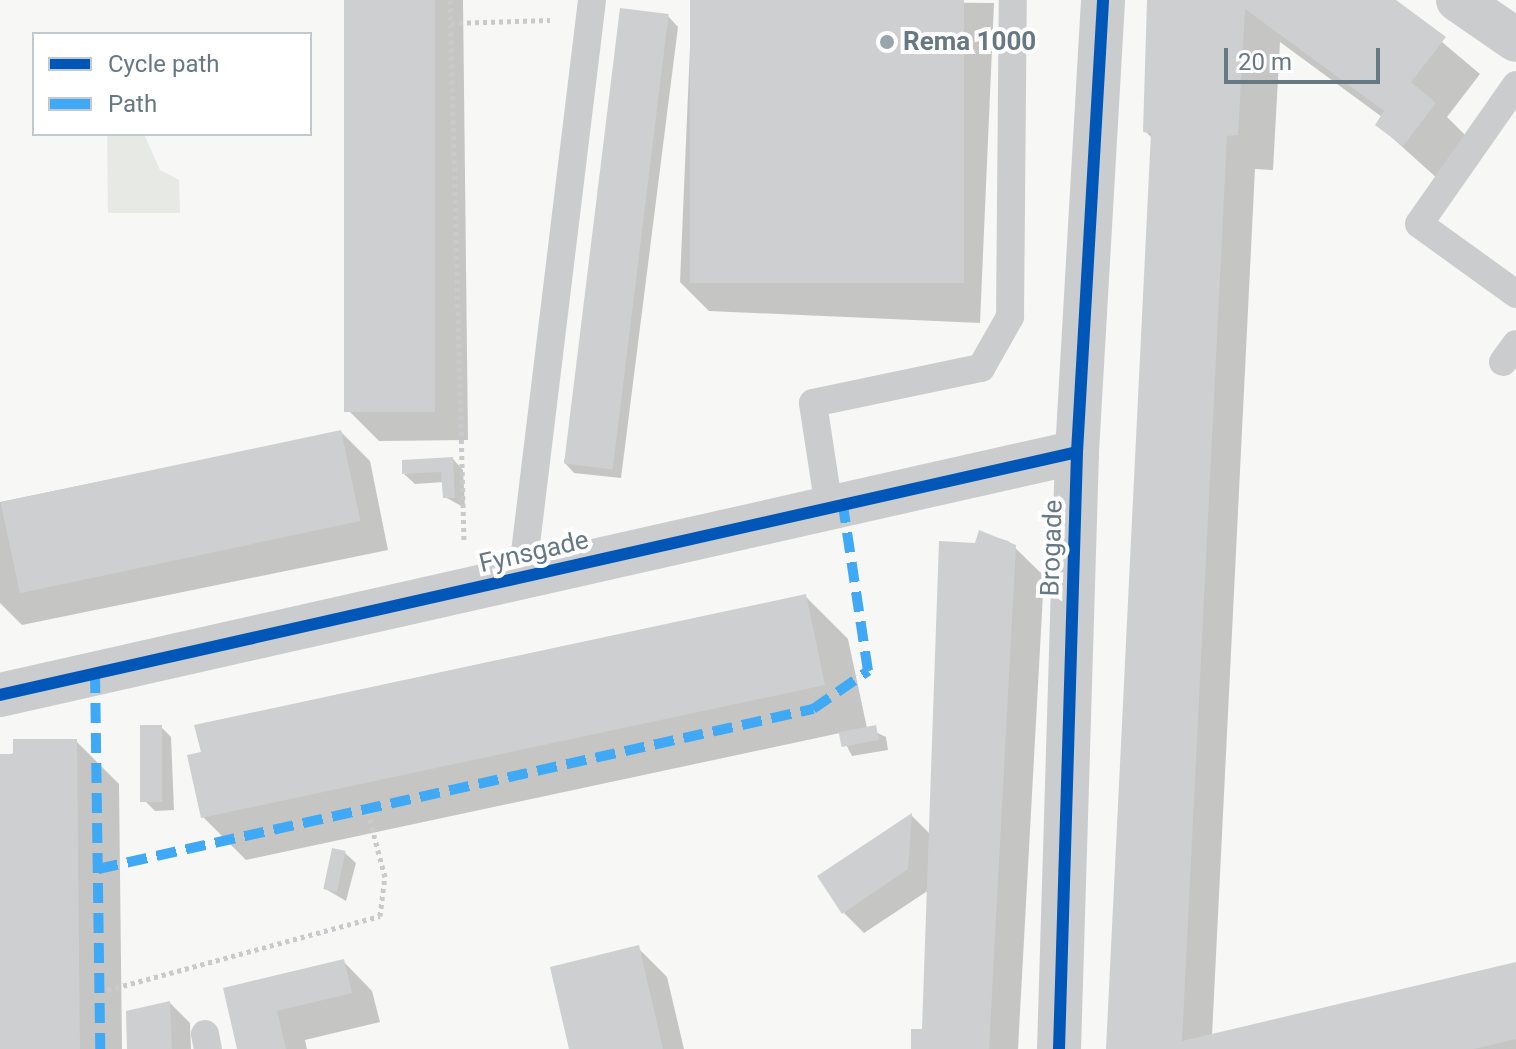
<!DOCTYPE html>
<style>
body{margin:0}
#map{position:relative;width:1516px;height:1049px;overflow:hidden;background:#f7f7f6;font-family:Roboto,sans-serif}
div>[style]{position:absolute}
[style*='--x']{left:calc(var(--x)*1px);top:calc(var(--y)*1px);width:calc(var(--w)*1px);rotate:calc(var(--a)*1deg)}
.green>*{inset:0;background:#e6e9e4}
.shadow>*{inset:0;background:#0003}
.building>*{inset:0;background:#cecfd0;transform-origin:0 0}
.path>*{height:5px;margin-top:-2.5px;transform-origin:0;background:repeating-linear-gradient(90deg,#c9cacb 0 4px,transparent 0 8px)}
.service>*{height:28px;margin:-14px;padding:0 14px;transform-origin:14px;border-radius:14px;background:#cbcccd}
.minor>*{height:44px;margin:-22px;padding:0 22px;transform-origin:22px;border-radius:22px;background:#cbcccd}
.tertiary>*{height:44px;margin:-22px;padding:0 22px;transform-origin:22px;border-radius:22px;background:#cbcccd}
.quiet>*{height:10px;margin-top:-5px;transform-origin:0;background:repeating-linear-gradient(90deg,#3fa9f5 0 20px,transparent 0 30px)}
.cycleway>*{height:12px;margin:-6px;padding:0 6px;transform-origin:6px;border-radius:6px;background:#0057b8}
.dots>*{width:22px;height:22px;translate:-50% -50%;box-sizing:border-box;border:4px solid #fff;border-radius:50%}
span{translate:-50% -50%;white-space:nowrap;text-align:center;line-height:1.15;-webkit-text-stroke:8px #fff;paint-order:stroke}
.poi-label{font-size:26px;color:#677885;font-weight:700}
.left{translate:0 -50%;text-align:left}
.street-label{font-size:26px;color:#677885}
.legend{position:absolute;left:32px;top:32px;width:280px;height:104px;box-sizing:border-box;background:#fff;border:2px solid #c2c9ce;margin:0;padding:10px 14px;list-style:none;font-size:24px;color:#677885}
.legend li{display:flex;align-items:center;gap:16px;height:40px}
.legend b{width:40px;border:2px solid #c2c9ce}
.scale{position:absolute;left:1224px;top:48px;width:156px;height:36px;box-sizing:border-box;border:4px solid #677885;border-top:0;padding-left:10px;font-size:24px;line-height:28px;white-space:nowrap;color:#677885;-webkit-text-stroke:6px #fff;paint-order:stroke}
</style>
<div id="map">
<div class="green">
<div style="clip-path:polygon(107px 134px,144px 134px,160px 170px,179px 180px,180px 213px,108px 213px)"></div>
</div>
<div class="shadow">
<div style="clip-path:polygon(346px 0,463px 0,468px 440px,379px 441px,350px 412px)"></div>
<div style="clip-path:polygon(692px 0,994px 3px,980px 323px,709px 311px,680px 282px)"></div>
<div style="clip-path:polygon(1149px 0,1392px 0,1480px 74px,1447px 117px,1470px 140px,1439px 180px,1378px 125px,1382px 117px,1280px 42px,1273px 170px,1255px 169px,1212px 1036px,1516px 964px,1516px 1049px,1108px 1049px,1153px 139px,1145px 131px)"></div>
<div style="clip-path:polygon(668px 16px,678px 27px,621px 478px,574px 473px,564px 462px)"></div>
<div style="clip-path:polygon(341px 432px,370px 461px,388px 550px,22px 625px,0 603px,0 502px)"></div>
<div style="clip-path:polygon(453px 459px,463px 470px,465px 508px,445px 497px,444px 482px,415px 484px,404px 474px)"></div>
<div style="clip-path:polygon(980px 533px,1008px 541px,1044px 576px,1018px 1049px,913px 1049px,924px 1031px,929px 890px,864px 933px,844px 913px,912px 816px,931px 835px)"></div>
<div style="clip-path:polygon(805px 596px,848px 639px,867px 728px,886px 737px,888px 750px,852px 756px,840px 733px,246px 860px,203px 817px)"></div>
<div style="clip-path:polygon(161px 727px,171px 737px,174px 810px,155px 811px,145px 801px)"></div>
<div style="clip-path:polygon(76px 741px,119px 784px,122px 1049px,0 1049px,0 756px)"></div>
<div style="clip-path:polygon(345px 853px,356px 863px,346px 901px,324px 888px)"></div>
<div style="clip-path:polygon(638px 948px,667px 977px,684px 1049px,571px 1049px)"></div>
<div style="clip-path:polygon(343px 961px,372px 991px,380px 1022px,305px 1040px,307px 1049px,239px 1049px,225px 989px)"></div>
<div style="clip-path:polygon(170px 1003px,190px 1023px,191px 1049px,129px 1049px)"></div>
</div>
<div class="building">
<div style="left:344px;top:0;width:91px;height:412px"></div>
<div style="left:690px;top:0;width:274px;height:283px"></div>
<div style="clip-path:polygon(1147px 0,1396px 0,1446px 37px,1411px 82px,1436px 103px,1403px 146px,1375px 125px,1384px 111px,1245px 9px,1238px 135px,1227px 136px,1182px 1041px,1516px 962px,1516px 1039px,1474px 1049px,1106px 1049px,1151px 133px,1143px 132px)"></div>
<div style="left:620px;top:8px;width:49px;height:459px;rotate:7deg"></div>
<div style="left:341px;top:430px;width:93px;height:348px;rotate:78deg"></div>
<div style="clip-path:polygon(453px 457px,455px 498px,443px 498px,441px 472px,402px 474px,402px 460px)"></div>
<div style="clip-path:polygon(979px 530px,1016px 545px,989px 1049px,911px 1049px,911px 1029px,922px 1029px,939px 541px,975px 543px)"></div>
<div style="clip-path:polygon(806px 594px,825px 685px,201px 818px,187px 755px,201px 752px,194px 725px)"></div>
<div style="left:140px;top:725px;width:22px;height:77px"></div>
<div style="left:876px;top:725px;width:15px;height:38px;rotate:79deg"></div>
<div style="clip-path:polygon(13px 739px,77px 739px,80px 1049px,0 1049px,0 754px,13px 754px)"></div>
<div style="clip-path:polygon(912px 813px,908px 869px,842px 914px,817px 876px)"></div>
<div style="left:332px;top:848px;width:14px;height:42px;rotate:12deg"></div>
<div style="clip-path:polygon(639px 945px,663px 1049px,569px 1049px,550px 967px)"></div>
<div style="clip-path:polygon(344px 959px,352px 993px,277px 1011px,286px 1049px,237px 1049px,223px 988px)"></div>
<div style="clip-path:polygon(170px 1001px,172px 1049px,127px 1049px,126px 1011px)"></div>
</div>
<div class="path">
<div style="--x:450;--y:0;--w:543;--a:88.52"></div>
<div style="--x:451;--y:23;--w:99;--a:-1.7"></div>
<div style="--x:100;--y:992;--w:290;--a:-15.2"></div>
<div style="--x:380;--y:916;--w:39;--a:-83"></div>
<div style="--x:385;--y:877;--w:70;--a:-104.8"></div>
</div>
<div class="service">
<div style="--x:1516;--y:85;--w:169;--a:124.9"></div>
<div style="--x:1419;--y:224;--w:120;--a:35.8"></div>
<div style="--x:1503;--y:362;--w:22;--a:-54"></div>
<div style="--x:829;--y:508;--w:106;--a:-98.7"></div>
<div style="--x:813;--y:403;--w:172;--a:-11.8"></div>
<div style="--x:981;--y:368;--w:59;--a:-60.4"></div>
<div style="--x:1010;--y:317;--w:317;--a:-89.5"></div>
<div style="--x:522;--y:577;--w:581;--a:-83.08"></div>
<div style="--x:205;--y:1034;--w:15;--a:79"></div>
</div>
<div class="minor">
<div style="--x:0;--y:695;--w:1104;--a:-12.71"></div>
<div style="--x:1059;--y:1049;--w:597;--a:-88.27"></div>
<div style="--x:1077;--y:452;--w:453;--a:-86.7"></div>
</div>
<div class="tertiary">
<div style="--x:1458;--y:0;--w:70;--a:34.6"></div>
</div>
<div class="quiet">
<div style="--x:95;--y:673;--w:376;--a:89.2"></div>
<div style="--x:98;--y:869;--w:733;--a:-12.61"></div>
<div style="--x:813;--y:709;--w:67;--a:-34.6"></div>
<div style="--x:868;--y:671;--w:168;--a:-98.6"></div>
</div>
<div class="cycleway">
<div style="--x:0;--y:695;--w:1104;--a:-12.71"></div>
<div style="--x:1059;--y:1049;--w:597;--a:-88.27"></div>
<div style="--x:1077;--y:452;--w:453;--a:-86.7"></div>
</div>
<div class="dots">
<div style="left:887px;top:42px;background:#99a4ad"></div>
</div>
<div class="poi-label">
<span class="left" style="left:903px;top:42px">Rema 1000</span>
</div>
<div class="street-label">
<span style="left:1052px;top:548px;rotate:-88deg">Brogade</span>
<span style="left:534px;top:552px;rotate:-13deg">Fynsgade</span>
</div>
<ul class="legend">
<li><b style="height:10px;background:#0057b8"></b>Cycle path</li>
<li><b style="height:10px;background:#3fa9f5"></b>Path</li>
</ul>
<div class="scale">20 m</div>
</div>
